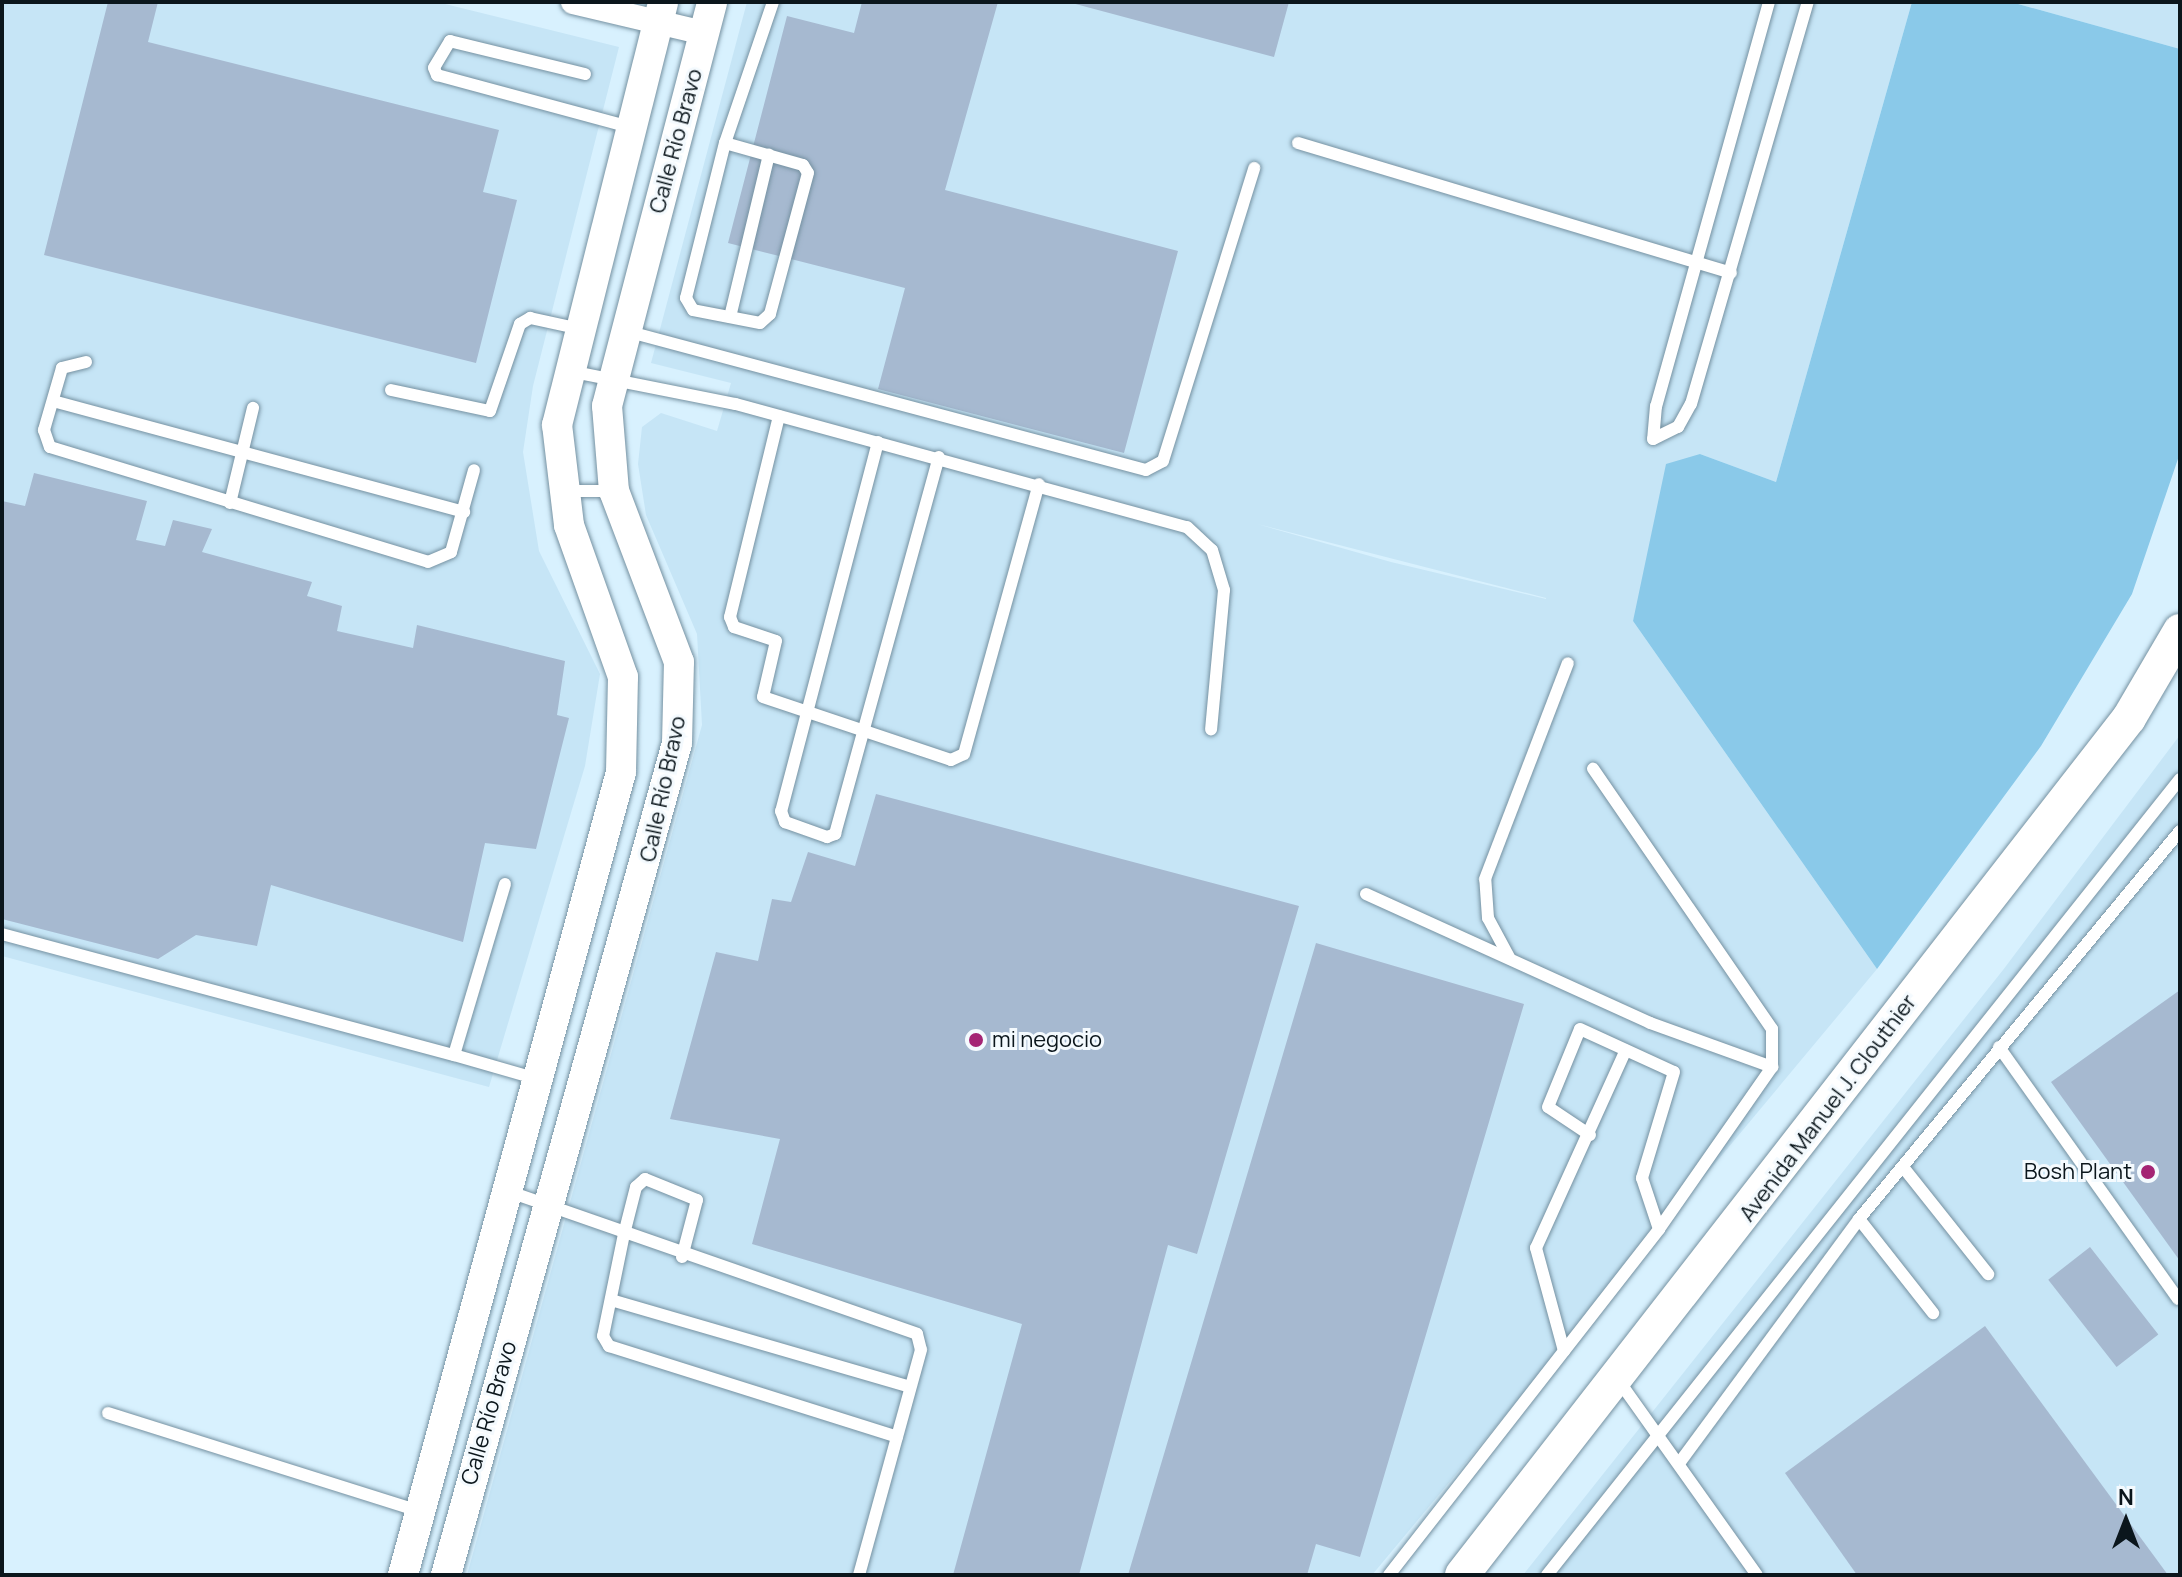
<!DOCTYPE html>
<meta charset="utf-8">
<style>
body{margin:0}
#map{position:relative;width:2182px;height:1577px;overflow:hidden;background:#d8f1fe;font-family:Manrope,sans-serif}
div>[style]{position:absolute}
[style*='--x']{left:calc(var(--x)*1px);top:calc(var(--y)*1px);width:calc(var(--w)*1px);rotate:calc(var(--a)*1deg)}
.built>*{inset:0;background:#c6e5f6}
.green>*{inset:0;background:#8ac9e9}
.building>*{inset:0;background:#a6b9d0;transform-origin:0 0}
.roads{filter:drop-shadow(0 0 2px #7591a1) drop-shadow(0 0 2px #7591a1)}
.service>*{height:12px;margin:-6px;padding:0 6px;transform-origin:6px;border-radius:6px;background:#fff}
.minor>*{height:24px;margin:-12px;padding:0 12px;transform-origin:12px;border-radius:12px;background:#fff}
.tertiary>*{height:30px;margin:-15px;padding:0 15px;transform-origin:15px;border-radius:15px;background:#fff}
.secondary>*{height:34px;margin:-17px;padding:0 17px;transform-origin:17px;border-radius:17px;background:#fff}
.dots>*{width:22px;height:22px;translate:-50% -50%;box-sizing:border-box;border:4px solid #f4fafe;border-radius:50%}
span{translate:-50% -50%;white-space:nowrap;text-align:center;line-height:1.15;-webkit-text-stroke:6px #f4fafe;paint-order:stroke}
.street-label{font-size:22px;color:#0b161c}
.poi-label{font-size:22px;color:#0b161c}
.left{translate:0 -50%;text-align:left}
.right{translate:-100% -50%;text-align:right}
.frame{position:absolute;inset:0;border:4px solid #0b161c;pointer-events:none}
.north{position:absolute;left:2086px;top:1481px;width:80px;height:80px;-webkit-text-stroke:6px #f4fafe;paint-order:stroke;rotate:0deg;font-size:22px;font-weight:700;line-height:32px;text-align:center;color:#0b161c}
.north::after{content:'';display:block;margin:auto;width:28px;height:36px;background:#0b161c;clip-path:polygon(50% 0,100% 100%,50% 72%,0 100%)}
</style>
<div id="map">
<div class="built">
<div style="clip-path:polygon(2px 2px,437px 2px,619px 47px,533px 386px,523px 452px,539px 551px,600px 674px,585px 766px,489px 1087px,2px 956px)"></div>
<div style="clip-path:polygon(evenodd,747px 2px,1912px 2px,1776px 482px,1700px 454px,1633px 621px,1877px 969px,1372px 1575px,467px 1575px,702px 725px,697px 634px,646px 515px,638px 464px,642px 427px,661px 413px,717px 431px,731px 383px,651px 363px,747px 2px,1257px 524px,1546px 598px,1546px 599px,1391px 562px,1257px 524px)"></div>
<div style="clip-path:polygon(2011px 2px,2180px 2px,2180px 49px)"></div>
<div style="clip-path:polygon(2180px 735px,2180px 1575px,1523px 1575px,2003px 970px)"></div>
</div>
<div class="green">
<div style="clip-path:polygon(1912px 2px,2011px 2px,2180px 49px,2180px 453px,2132px 594px,2041px 746px,1877px 969px,1633px 621px,1666px 464px,1700px 454px,1776px 482px)"></div>
</div>
<div class="building">
<div style="clip-path:polygon(108px 2px,158px 2px,148px 42px,499px 130px,483px 192px,517px 200px,476px 363px,44px 255px)"></div>
<div style="clip-path:polygon(862px 2px,998px 2px,945px 190px,1178px 251px,1124px 453px,878px 389px,905px 288px,728px 243px,787px 16px,854px 33px)"></div>
<div style="clip-path:polygon(1068px 2px,1289px 2px,1274px 57px)"></div>
<div style="clip-path:polygon(34px 473px,147px 501px,136px 540px,165px 546px,173px 520px,212px 529px,202px 552px,312px 582px,307px 596px,342px 606px,337px 631px,413px 648px,417px 625px,565px 661px,557px 715px,569px 718px,536px 849px,485px 843px,463px 942px,271px 885px,257px 946px,196px 935px,158px 959px,2px 919px,2px 501px,25px 506px)"></div>
<div style="clip-path:polygon(876px 794px,1299px 906px,1197px 1254px,1168px 1245px,1079px 1575px,953px 1575px,1022px 1324px,752px 1244px,780px 1139px,670px 1119px,716px 952px,758px 961px,772px 899px,791px 902px,808px 852px,855px 866px)"></div>
<div style="clip-path:polygon(1316px 943px,1524px 1004px,1360px 1557px,1316px 1544px,1307px 1575px,1128px 1575px)"></div>
<div style="clip-path:polygon(2180px 990px,2180px 1261px,2051px 1082px)"></div>
<div style="left:2090px;top:1247px;width:111px;height:53px;rotate:52deg"></div>
<div style="clip-path:polygon(1985px 1326px,2168px 1575px,1857px 1575px,1785px 1473px)"></div>
</div>
<div class="roads">
<div class="service">
<div style="--x:1769;--y:2;--w:420;--a:105.6"></div>
<div style="--x:1656;--y:406;--w:33;--a:95"></div>
<div style="--x:1653;--y:439;--w:28;--a:-26"></div>
<div style="--x:1678;--y:427;--w:26;--a:-61"></div>
<div style="--x:1691;--y:404;--w:419;--a:-73.8"></div>
<div style="--x:585;--y:74;--w:139;--a:-166.3"></div>
<div style="--x:450;--y:41;--w:31;--a:121"></div>
<div style="--x:434;--y:68;--w:8;--a:67"></div>
<div style="--x:437;--y:75;--w:200;--a:15.1"></div>
<div style="--x:725;--y:143;--w:81;--a:15.8"></div>
<div style="--x:803;--y:165;--w:9;--a:58"></div>
<div style="--x:808;--y:173;--w:146;--a:105.1"></div>
<div style="--x:770;--y:314;--w:13;--a:138"></div>
<div style="--x:760;--y:323;--w:68;--a:-169"></div>
<div style="--x:693;--y:310;--w:14;--a:-120"></div>
<div style="--x:686;--y:298;--w:160;--a:-75.9"></div>
<div style="--x:725;--y:143;--w:149;--a:-71.2"></div>
<div style="--x:1298;--y:143;--w:452;--a:16.7"></div>
<div style="--x:730;--y:317;--w:167;--a:-76.5"></div>
<div style="--x:626;--y:331;--w:538;--a:14.97"></div>
<div style="--x:1146;--y:470;--w:19;--a:-28"></div>
<div style="--x:1163;--y:461;--w:307;--a:-72.7"></div>
<div style="--x:86;--y:362;--w:25;--a:166"></div>
<div style="--x:62;--y:368;--w:65;--a:106.2"></div>
<div style="--x:44;--y:430;--w:18;--a:71"></div>
<div style="--x:50;--y:447;--w:395;--a:16.9"></div>
<div style="--x:428;--y:562;--w:25;--a:-23"></div>
<div style="--x:451;--y:552;--w:85;--a:-74.3"></div>
<div style="--x:569;--y:371;--w:170;--a:11.2"></div>
<div style="--x:736;--y:404;--w:467;--a:15.3"></div>
<div style="--x:1187;--y:527;--w:34;--a:43"></div>
<div style="--x:1212;--y:550;--w:42;--a:73.3"></div>
<div style="--x:1224;--y:590;--w:140;--a:95.3"></div>
<div style="--x:391;--y:390;--w:101;--a:12"></div>
<div style="--x:490;--y:411;--w:92;--a:-71"></div>
<div style="--x:520;--y:324;--w:12;--a:-31"></div>
<div style="--x:530;--y:318;--w:47;--a:12.3"></div>
<div style="--x:53;--y:401;--w:426;--a:15.1"></div>
<div style="--x:779;--y:416;--w:207;--a:103.7"></div>
<div style="--x:730;--y:617;--w:11;--a:68"></div>
<div style="--x:734;--y:627;--w:44;--a:18.4"></div>
<div style="--x:776;--y:641;--w:57;--a:103.1"></div>
<div style="--x:763;--y:697;--w:198;--a:18.5"></div>
<div style="--x:951;--y:760;--w:14;--a:-25"></div>
<div style="--x:964;--y:754;--w:280;--a:-74.5"></div>
<div style="--x:878;--y:442;--w:382;--a:104.7"></div>
<div style="--x:781;--y:811;--w:12;--a:70"></div>
<div style="--x:785;--y:822;--w:45;--a:19.7"></div>
<div style="--x:827;--y:837;--w:9;--a:-21"></div>
<div style="--x:835;--y:834;--w:391;--a:-74.6"></div>
<div style="--x:566;--y:491;--w:48;--a:0"></div>
<div style="--x:230;--y:503;--w:98;--a:-76.4"></div>
<div style="--x:505;--y:884;--w:178;--a:106.6"></div>
<div style="--x:454;--y:1055;--w:86;--a:16.1"></div>
<div style="--x:1366;--y:894;--w:312;--a:24.4"></div>
<div style="--x:1650;--y:1023;--w:130;--a:19.8"></div>
<div style="--x:2;--y:934;--w:468;--a:15"></div>
<div style="--x:1509;--y:957;--w:44;--a:-118.3"></div>
<div style="--x:1488;--y:918;--w:39;--a:-94"></div>
<div style="--x:1485;--y:879;--w:231;--a:-69"></div>
<div style="--x:1999;--y:1047;--w:309;--a:54.6"></div>
<div style="--x:1590;--y:1135;--w:50;--a:-146.3"></div>
<div style="--x:1548;--y:1107;--w:84;--a:-67.7"></div>
<div style="--x:1580;--y:1029;--w:103;--a:24.6"></div>
<div style="--x:1674;--y:1072;--w:111;--a:106.8"></div>
<div style="--x:1642;--y:1178;--w:54;--a:71.6"></div>
<div style="--x:1903;--y:1167;--w:137;--a:51.5"></div>
<div style="--x:510;--y:1192;--w:431;--a:19.2"></div>
<div style="--x:917;--y:1334;--w:16;--a:76"></div>
<div style="--x:921;--y:1350;--w:233;--a:105.4"></div>
<div style="--x:1859;--y:1219;--w:120;--a:51.8"></div>
<div style="--x:682;--y:1257;--w:59;--a:-75.3"></div>
<div style="--x:697;--y:1200;--w:56;--a:-158"></div>
<div style="--x:645;--y:1179;--w:12;--a:138"></div>
<div style="--x:636;--y:1187;--w:49;--a:104.3"></div>
<div style="--x:624;--y:1234;--w:104;--a:101.6"></div>
<div style="--x:603;--y:1336;--w:12;--a:59"></div>
<div style="--x:609;--y:1346;--w:302;--a:17.5"></div>
<div style="--x:611;--y:1300;--w:311;--a:16.2"></div>
<div style="--x:1564;--y:1351;--w:107;--a:-105.2"></div>
<div style="--x:1536;--y:1248;--w:217;--a:-65.6"></div>
<div style="--x:1619;--y:1381;--w:238;--a:54.6"></div>
<div style="--x:108;--y:1413;--w:325;--a:17.5"></div>
<div style="--x:1680;--y:1462;--w:302;--a:-53.6"></div>
<div style="--x:1859;--y:1219;--w:504;--a:-50.4"></div>
<div style="--x:1389;--y:1575;--w:439;--a:-52"></div>
<div style="--x:1659;--y:1229;--w:198;--a:-55.1"></div>
<div style="--x:1772;--y:1067;--w:38;--a:-90"></div>
<div style="--x:1772;--y:1029;--w:316;--a:-124.5"></div>
<div style="--x:1547;--y:1575;--w:1017;--a:-51.51"></div>
</div>
<div class="minor">
<div style="--x:573;--y:2;--w:135;--a:13.3"></div>
</div>
<div class="tertiary">
<div style="--x:403;--y:1575;--w:832;--a:-74.81"></div>
<div style="--x:621;--y:772;--w:95;--a:-88.8"></div>
<div style="--x:623;--y:677;--w:161;--a:-109.6"></div>
<div style="--x:569;--y:525;--w:101;--a:-96.8"></div>
<div style="--x:557;--y:425;--w:436;--a:-75.9"></div>
<div style="--x:446;--y:1575;--w:863;--a:-74.48"></div>
<div style="--x:677;--y:743;--w:81;--a:-88.6"></div>
<div style="--x:679;--y:662;--w:183;--a:-110.8"></div>
<div style="--x:614;--y:491;--w:85;--a:-94.7"></div>
<div style="--x:607;--y:406;--w:417;--a:-75.4"></div>
</div>
<div class="secondary">
<div style="--x:1462;--y:1575;--w:1086;--a:-52.11"></div>
<div style="--x:2129;--y:718;--w:101;--a:-59.6"></div>
</div>
</div>
<div class="dots">
<div style="left:976px;top:1040px;background:#a42474"></div>
<div style="left:2148px;top:1172px;background:#a42474"></div>
</div>
<div class="street-label">
<span style="left:676px;top:141px;rotate:-75deg">Calle Río Bravo</span>
<span style="left:663px;top:789px;rotate:-78deg">Calle Río Bravo</span>
<span style="left:1828px;top:1108px;rotate:-53deg">Avenida Manuel J. Clouthier</span>
<span style="left:489px;top:1413px;rotate:-74deg">Calle Río Bravo</span>
</div>
<div class="poi-label">
<span class="left" style="left:992px;top:1040px">mi negocio</span>
<span class="right" style="left:2132px;top:1172px">Bosh Plant</span>
</div>
<div class="frame"></div>
<div class="north">N</div>
</div>
